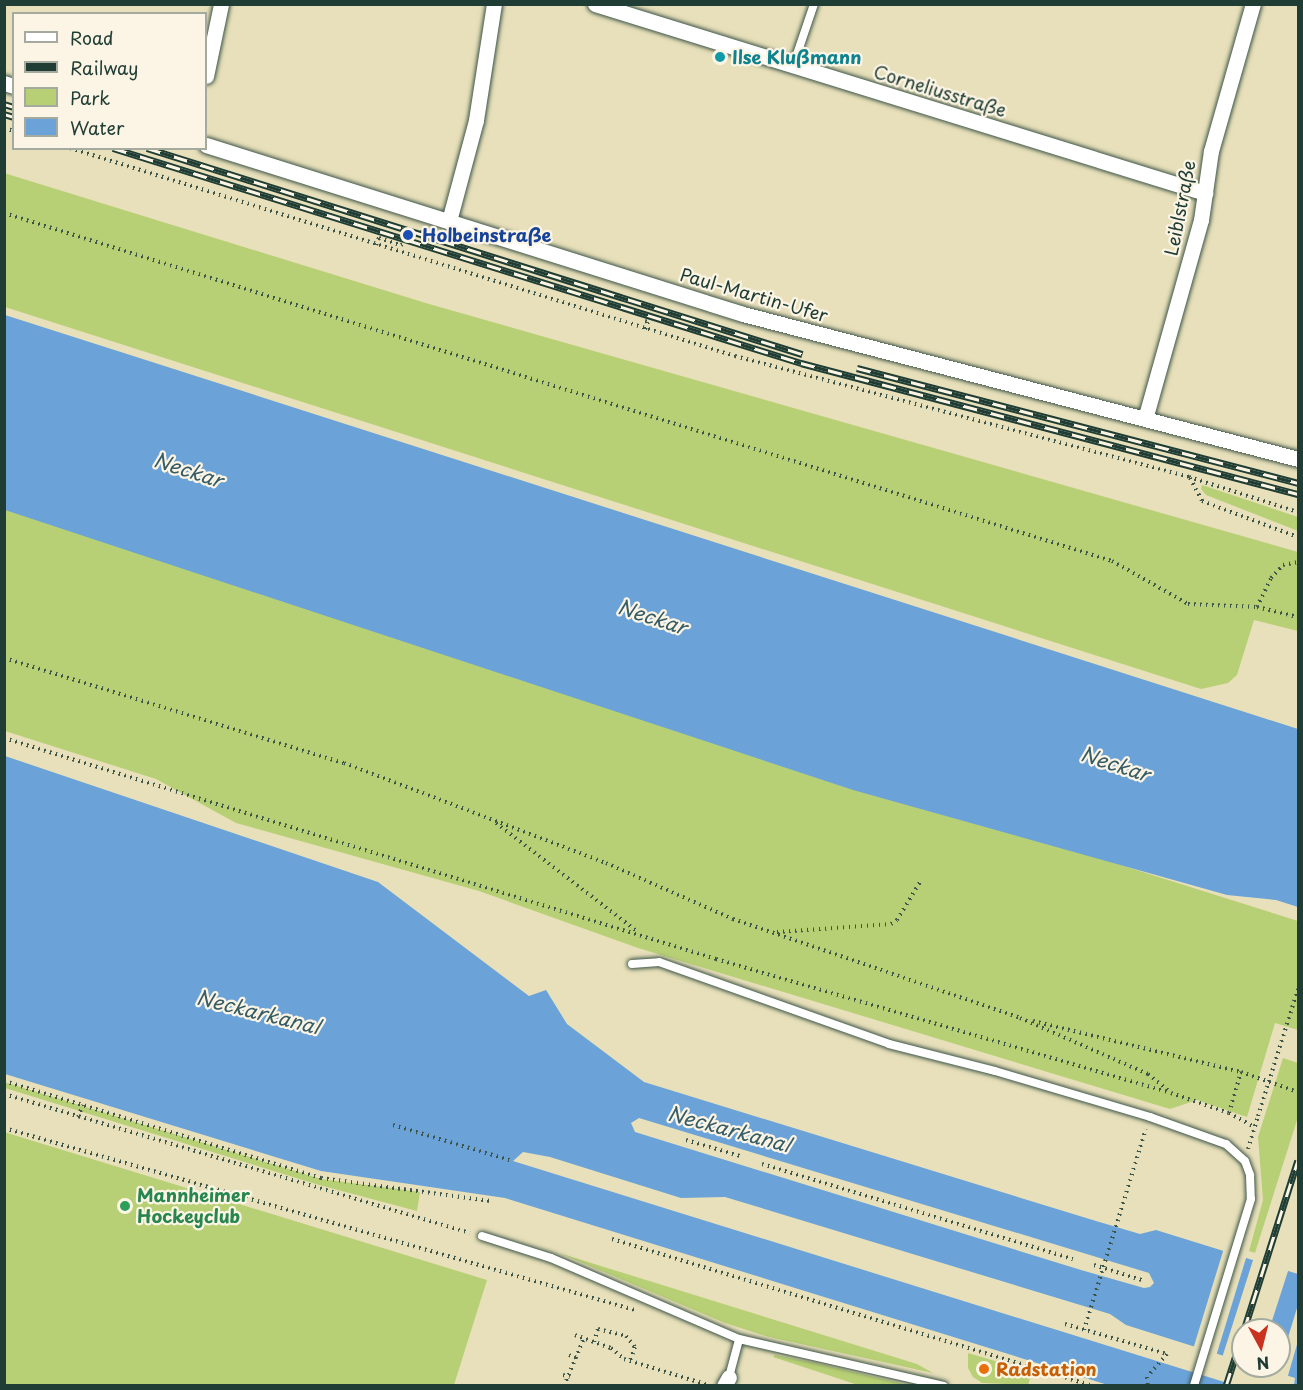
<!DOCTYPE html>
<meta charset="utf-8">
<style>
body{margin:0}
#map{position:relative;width:1303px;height:1390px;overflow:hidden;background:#e8e0ba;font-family:"Playpen Sans",sans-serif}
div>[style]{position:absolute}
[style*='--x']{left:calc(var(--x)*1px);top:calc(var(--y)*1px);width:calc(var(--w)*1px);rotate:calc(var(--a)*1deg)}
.green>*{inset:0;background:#b8d075}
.water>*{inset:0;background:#6ba3d9}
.pier>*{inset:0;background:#e8e0ba;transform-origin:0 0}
.path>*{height:4px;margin-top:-2px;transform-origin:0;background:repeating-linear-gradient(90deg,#3d5548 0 1.5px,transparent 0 6px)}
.roads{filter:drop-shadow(0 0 2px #3d5548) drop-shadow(0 0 2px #3d5548)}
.service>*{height:8px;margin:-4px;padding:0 4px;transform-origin:4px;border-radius:4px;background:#fff}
.minor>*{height:15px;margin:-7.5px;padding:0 7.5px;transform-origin:7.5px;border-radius:7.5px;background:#fff}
.rail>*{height:7px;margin-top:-3.5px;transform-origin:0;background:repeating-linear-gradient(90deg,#fcf5e5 0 14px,#1f3d34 0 28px);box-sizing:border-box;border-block:2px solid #1f3d34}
.path-bridge>*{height:4px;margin-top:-2px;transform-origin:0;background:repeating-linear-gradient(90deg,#3d5548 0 1.5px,transparent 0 6px)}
.dots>*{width:16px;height:16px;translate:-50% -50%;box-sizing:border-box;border:3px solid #fcf5e5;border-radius:50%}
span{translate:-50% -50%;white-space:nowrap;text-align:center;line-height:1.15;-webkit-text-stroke:4.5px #fcf5e5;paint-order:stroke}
.culture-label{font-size:18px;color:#0d838f;font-weight:700}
.left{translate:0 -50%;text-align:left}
.street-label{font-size:18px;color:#1f3d34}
.transit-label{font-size:18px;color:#164399;font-weight:700}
.leisure-label{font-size:18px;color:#27864d;font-weight:700}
.food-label{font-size:18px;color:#c56008;font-weight:700}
.water-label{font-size:20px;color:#365c66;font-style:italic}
.frame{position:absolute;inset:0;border:6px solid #1f3d34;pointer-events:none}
.legend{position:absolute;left:12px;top:12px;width:195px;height:138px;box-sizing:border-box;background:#fcf5e5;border:2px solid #a4ab9e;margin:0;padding:8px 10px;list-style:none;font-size:18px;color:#1f3d34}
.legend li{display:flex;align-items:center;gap:12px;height:30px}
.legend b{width:30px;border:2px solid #a4ab9e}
.north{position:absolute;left:1231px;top:1318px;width:60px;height:60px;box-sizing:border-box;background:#fcf5e5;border:2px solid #a4ab9e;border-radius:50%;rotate:173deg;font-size:16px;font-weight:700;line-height:24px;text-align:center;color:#1f3d34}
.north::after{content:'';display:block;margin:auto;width:21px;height:27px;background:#c8321e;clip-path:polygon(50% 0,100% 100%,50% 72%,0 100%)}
</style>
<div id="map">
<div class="green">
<div style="clip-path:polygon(4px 173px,429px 304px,1298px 552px,1298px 631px,1254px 620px,1237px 675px,1228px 683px,1201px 689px,5px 307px)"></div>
<div style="clip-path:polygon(1202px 485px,1298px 517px,1298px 531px,1206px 495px,1201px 489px)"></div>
<div style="clip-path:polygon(5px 503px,864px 784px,1298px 921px,1298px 1030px,1275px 1023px,1247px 1117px,1197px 1100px,1170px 1109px,638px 948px,479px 891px,236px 823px,156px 779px,5px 731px)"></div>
<div style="clip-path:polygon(1283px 1058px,1298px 1063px,1298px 1117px,1255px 1253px,1249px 1251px,1263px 1200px,1258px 1137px)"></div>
<div style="clip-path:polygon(4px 1082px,321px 1179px,420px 1192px,417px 1211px,319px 1185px,5px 1088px)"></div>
<div style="clip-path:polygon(4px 1132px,487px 1280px,454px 1385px,5px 1385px)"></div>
<div style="clip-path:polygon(559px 1253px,917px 1364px,933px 1373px,769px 1337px,725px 1323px)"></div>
<div style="clip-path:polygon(968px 1353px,1032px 1372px,1028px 1385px,982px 1383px,973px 1377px,968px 1368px)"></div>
<div style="clip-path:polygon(775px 1355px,815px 1363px,908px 1385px,858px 1385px,773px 1357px)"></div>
</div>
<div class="water">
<div style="clip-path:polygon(5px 315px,1298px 729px,1298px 907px,1276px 900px,1227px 895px,853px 790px,5px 510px)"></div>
<div style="clip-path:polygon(evenodd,5px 756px,378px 882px,529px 996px,546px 990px,567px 1024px,644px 1082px,1096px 1221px,1140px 1234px,1156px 1230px,1298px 1274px,1298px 1385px,1294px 1385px,1295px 1378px,1256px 1366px,1279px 1366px,1279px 1330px,1243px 1330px,1243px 1362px,1126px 1325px,1110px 1314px,725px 1197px,681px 1198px,550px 1157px,523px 1152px,513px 1161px,1234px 1385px,1108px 1385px,505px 1198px,321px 1171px,5px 1074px,5px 756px,639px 1118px,1149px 1273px,1154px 1283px,1150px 1287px,1144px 1288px,1081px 1270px,635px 1132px,631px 1123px,639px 1118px)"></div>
</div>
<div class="pier">
<div style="left:1224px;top:1248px;width:24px;height:106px;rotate:17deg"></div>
<div style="clip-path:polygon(1254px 1257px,1289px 1268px,1269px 1330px,1243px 1330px,1243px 1365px,1222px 1358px)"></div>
<div style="clip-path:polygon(1298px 1305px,1298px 1341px,1287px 1379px,1276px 1376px)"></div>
</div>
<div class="path">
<div style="--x:4;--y:128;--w:10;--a:17"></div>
<div style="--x:70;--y:148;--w:697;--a:17.37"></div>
<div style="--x:735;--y:356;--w:470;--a:14.9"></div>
<div style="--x:1189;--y:477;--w:114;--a:17.8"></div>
<div style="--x:4;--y:213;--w:1161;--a:17.44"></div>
<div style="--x:1112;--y:561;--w:87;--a:29.5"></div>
<div style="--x:1188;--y:604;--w:69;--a:2.5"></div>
<div style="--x:1257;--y:607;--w:42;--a:13.7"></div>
<div style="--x:376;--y:245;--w:8;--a:-67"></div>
<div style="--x:379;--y:238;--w:23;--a:18"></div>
<div style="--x:401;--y:245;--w:26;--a:-32"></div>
<div style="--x:645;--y:321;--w:3;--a:18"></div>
<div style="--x:648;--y:322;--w:8;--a:113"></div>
<div style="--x:1190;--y:478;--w:26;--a:62"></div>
<div style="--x:1202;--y:501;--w:103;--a:20.6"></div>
<div style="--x:1257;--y:607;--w:32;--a:-64"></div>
<div style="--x:1271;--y:578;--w:18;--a:-47"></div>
<div style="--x:1283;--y:565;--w:15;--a:-11"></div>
<div style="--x:4;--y:658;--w:356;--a:17.2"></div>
<div style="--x:344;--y:763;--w:280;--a:20.9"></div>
<div style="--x:606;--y:863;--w:139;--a:23.8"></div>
<div style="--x:733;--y:919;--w:304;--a:19"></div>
<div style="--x:1020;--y:1018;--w:140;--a:23.6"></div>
<div style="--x:1148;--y:1074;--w:27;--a:39"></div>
<div style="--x:4;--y:738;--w:746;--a:17.24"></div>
<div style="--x:716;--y:959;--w:474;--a:16.4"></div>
<div style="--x:1171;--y:1093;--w:61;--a:19"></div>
<div style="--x:1229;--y:1113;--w:29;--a:29"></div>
<div style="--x:496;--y:823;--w:179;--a:37.5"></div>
<div style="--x:777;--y:932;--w:114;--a:-4"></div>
<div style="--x:891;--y:924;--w:7;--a:-34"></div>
<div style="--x:897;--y:920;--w:44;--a:-58.8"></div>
<div style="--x:1033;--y:1021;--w:214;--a:13.8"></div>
<div style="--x:1241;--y:1072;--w:60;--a:19.3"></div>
<div style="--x:4;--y:1081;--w:332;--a:17"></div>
<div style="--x:321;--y:1178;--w:173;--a:7.7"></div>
<div style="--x:4;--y:1094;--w:486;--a:16.6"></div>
<div style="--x:1229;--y:1113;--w:43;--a:-73.7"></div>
<div style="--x:78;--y:1117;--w:13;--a:-67"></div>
<div style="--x:393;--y:1125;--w:125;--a:16.7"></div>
<div style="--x:4;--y:1128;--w:657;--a:16.09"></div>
<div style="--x:686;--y:1140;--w:56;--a:16.5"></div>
<div style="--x:1248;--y:1149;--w:34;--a:-73"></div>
<div style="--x:762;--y:1164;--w:325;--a:17"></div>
<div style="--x:612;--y:1239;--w:503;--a:16.99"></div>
<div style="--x:1094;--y:1265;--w:53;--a:17.4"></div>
<div style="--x:1065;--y:1324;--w:106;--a:16.4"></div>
<div style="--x:1167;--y:1354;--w:30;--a:131"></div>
<div style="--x:1147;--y:1377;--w:9;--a:84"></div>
<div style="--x:1084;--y:1330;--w:210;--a:-72.9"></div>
<div style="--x:575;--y:1335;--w:38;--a:20"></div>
<div style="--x:611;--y:1348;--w:17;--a:40"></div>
<div style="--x:624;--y:1359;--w:88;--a:17.2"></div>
<div style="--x:594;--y:1342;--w:14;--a:-73"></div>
<div style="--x:598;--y:1329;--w:29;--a:14"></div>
<div style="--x:626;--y:1336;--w:14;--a:51"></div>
<div style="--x:635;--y:1347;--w:15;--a:110"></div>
<div style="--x:569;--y:1355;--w:9;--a:21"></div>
<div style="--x:563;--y:1375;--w:7;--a:16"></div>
<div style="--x:564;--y:1386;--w:52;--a:-67.4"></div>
</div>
<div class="roads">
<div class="service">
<div style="--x:793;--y:66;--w:65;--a:-71.3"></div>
<div style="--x:632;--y:964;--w:27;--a:-4"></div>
<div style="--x:659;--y:962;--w:244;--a:19.6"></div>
<div style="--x:889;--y:1044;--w:109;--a:14.3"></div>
<div style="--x:995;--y:1071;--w:162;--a:16.5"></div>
<div style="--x:1150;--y:1117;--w:81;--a:19.6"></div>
<div style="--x:1226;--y:1144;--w:25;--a:42"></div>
<div style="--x:1245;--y:1161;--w:15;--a:70"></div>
<div style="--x:1250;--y:1175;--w:24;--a:88"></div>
<div style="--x:1251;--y:1199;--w:195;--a:107"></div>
<div style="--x:482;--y:1236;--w:72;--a:17.7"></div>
<div style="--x:551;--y:1258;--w:205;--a:23.3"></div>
<div style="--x:739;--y:1339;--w:210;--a:12.9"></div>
<div style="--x:729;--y:1377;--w:39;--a:-75"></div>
</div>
<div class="minor">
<div style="--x:595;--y:4;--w:639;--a:17.21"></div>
<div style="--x:206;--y:76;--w:74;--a:-78.2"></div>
<div style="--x:4;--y:83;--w:10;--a:17"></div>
<div style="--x:206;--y:145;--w:563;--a:17.47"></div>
<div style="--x:743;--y:314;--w:574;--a:14.64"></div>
<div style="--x:449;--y:221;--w:105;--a:-75"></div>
<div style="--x:476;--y:120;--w:117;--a:-81.2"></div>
<div style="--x:1145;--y:419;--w:207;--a:-74.3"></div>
<div style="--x:1201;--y:220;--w:70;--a:-81.8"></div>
<div style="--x:1211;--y:151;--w:153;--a:-74.1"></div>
<div style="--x:724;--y:1386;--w:10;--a:-61"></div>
</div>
</div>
<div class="rail">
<div style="--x:4;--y:104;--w:10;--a:17"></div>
<div style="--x:4;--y:114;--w:10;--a:17"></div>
<div style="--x:113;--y:148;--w:721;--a:17.35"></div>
<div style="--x:801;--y:363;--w:514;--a:14.77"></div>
<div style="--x:147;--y:148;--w:687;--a:17.46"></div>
<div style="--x:857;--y:368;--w:456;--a:14.6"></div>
<div style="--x:1244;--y:1330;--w:178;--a:-72.4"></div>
<div style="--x:1226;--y:1386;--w:56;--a:-72.2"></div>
</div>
<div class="path-bridge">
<div style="--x:1258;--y:1116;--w:133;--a:-72.5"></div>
</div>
<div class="dots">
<div style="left:720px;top:57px;background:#0f9aa8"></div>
<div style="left:408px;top:235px;background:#1a4fb4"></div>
<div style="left:125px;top:1206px;background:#2e9e5b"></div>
<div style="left:984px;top:1369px;background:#e8710a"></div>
</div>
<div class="culture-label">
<span class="left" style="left:732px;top:57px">Ilse Klußmann</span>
</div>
<div class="street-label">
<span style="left:940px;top:91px;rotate:17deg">Corneliusstraße</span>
<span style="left:1180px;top:208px;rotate:-79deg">Leiblstraße</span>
<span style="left:754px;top:295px;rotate:16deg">Paul-Martin-Ufer</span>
</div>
<div class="transit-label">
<span class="left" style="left:422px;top:235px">Holbeinstraße</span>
</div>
<div class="leisure-label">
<span class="left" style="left:137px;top:1206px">Mannheimer<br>Hockeyclub</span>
</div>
<div class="food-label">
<span class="left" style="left:996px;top:1369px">Radstation</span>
</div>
<div class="water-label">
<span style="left:188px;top:470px;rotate:18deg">Neckar</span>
<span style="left:652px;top:617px;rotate:18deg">Neckar</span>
<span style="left:1115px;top:764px;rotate:18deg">Neckar</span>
<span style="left:258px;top:1012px;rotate:14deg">Neckarkanal</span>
<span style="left:729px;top:1129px;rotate:15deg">Neckarkanal</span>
</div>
<div class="frame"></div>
<ul class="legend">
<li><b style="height:8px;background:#fff"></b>Road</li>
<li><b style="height:8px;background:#1f3d34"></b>Railway</li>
<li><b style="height:16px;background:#b8d075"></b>Park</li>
<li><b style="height:16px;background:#6ba3d9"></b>Water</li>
</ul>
<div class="north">N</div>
</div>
